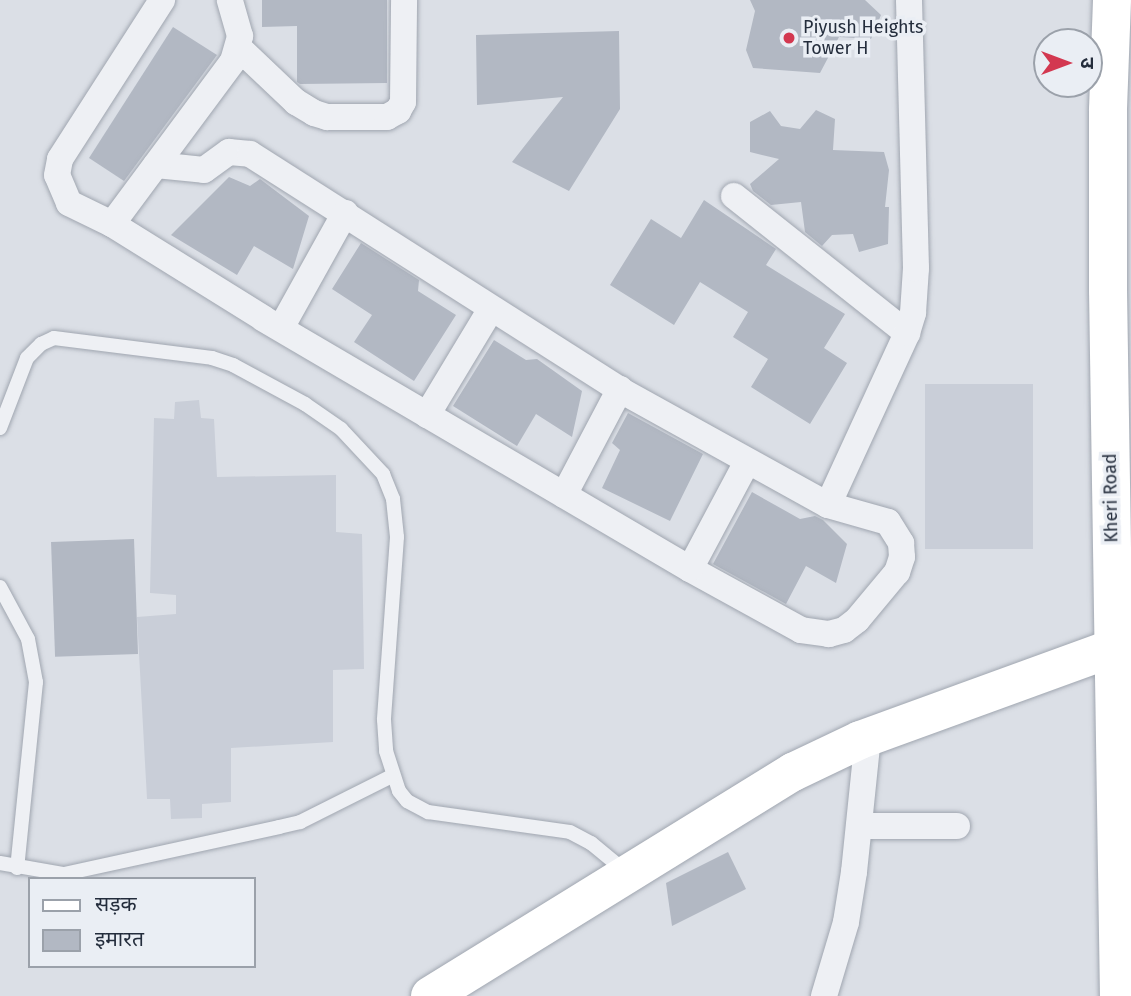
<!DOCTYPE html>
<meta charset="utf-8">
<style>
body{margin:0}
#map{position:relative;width:1131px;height:996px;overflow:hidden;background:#dbdfe6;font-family:"Fira Sans","Noto Sans Devanagari",sans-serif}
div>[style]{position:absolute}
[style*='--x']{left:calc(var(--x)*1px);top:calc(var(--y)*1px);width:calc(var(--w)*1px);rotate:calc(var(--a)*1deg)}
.built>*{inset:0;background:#c9ced8;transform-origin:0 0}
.building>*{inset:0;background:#b2b8c3;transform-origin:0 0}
.roads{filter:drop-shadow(0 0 2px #a0a6b0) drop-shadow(0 0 2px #a0a6b0)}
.lane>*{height:14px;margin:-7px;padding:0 7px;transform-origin:7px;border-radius:7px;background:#eef0f4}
.street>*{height:26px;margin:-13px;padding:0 13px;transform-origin:13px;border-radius:13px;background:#eef0f4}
.secondary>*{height:38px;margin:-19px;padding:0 19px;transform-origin:19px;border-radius:19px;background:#fff}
.dots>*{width:19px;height:19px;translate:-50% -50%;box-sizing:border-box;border:4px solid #eaeef4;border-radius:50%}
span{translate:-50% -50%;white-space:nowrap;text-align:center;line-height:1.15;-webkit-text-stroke:7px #eaeef4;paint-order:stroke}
.poi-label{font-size:18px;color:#242d3c}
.left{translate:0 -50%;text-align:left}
.street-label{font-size:18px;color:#242d3c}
.legend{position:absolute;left:28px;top:877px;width:228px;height:91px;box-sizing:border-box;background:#eaeef4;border:2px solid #9ba1aa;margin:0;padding:9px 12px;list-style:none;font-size:21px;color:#242d3c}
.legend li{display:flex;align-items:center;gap:14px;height:35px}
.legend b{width:35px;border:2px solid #9ba1aa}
.north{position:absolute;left:1033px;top:28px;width:70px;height:70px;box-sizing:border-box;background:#eaeef4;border:2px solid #9ba1aa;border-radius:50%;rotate:90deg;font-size:19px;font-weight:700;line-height:28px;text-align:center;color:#242d3c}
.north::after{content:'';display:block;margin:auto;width:24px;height:32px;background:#d33850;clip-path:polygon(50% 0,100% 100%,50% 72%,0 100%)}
</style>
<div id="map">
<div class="built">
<div style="left:925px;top:384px;width:108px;height:165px"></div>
<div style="clip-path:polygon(199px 400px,201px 418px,214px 419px,217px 477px,336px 475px,336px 532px,362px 534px,364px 669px,333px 670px,333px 742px,231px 748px,231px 802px,202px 804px,202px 818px,171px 819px,170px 799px,147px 799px,137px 617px,176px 614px,176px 595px,150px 593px,154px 418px,174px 419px,175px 402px)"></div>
</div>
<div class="building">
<div style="clip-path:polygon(262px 0,387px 0,387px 83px,300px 84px,297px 82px,297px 26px,262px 27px)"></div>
<div style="clip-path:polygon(750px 0,865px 0,881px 15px,871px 39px,839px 37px,820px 73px,753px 68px,746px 50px,755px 11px)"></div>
<div style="clip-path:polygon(173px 27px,217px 55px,124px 181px,89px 158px)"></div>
<div style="clip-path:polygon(619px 31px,620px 109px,569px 191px,512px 162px,563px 97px,477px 105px,476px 35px)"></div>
<div style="clip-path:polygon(816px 110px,835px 119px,833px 150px,884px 152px,889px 170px,885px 207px,889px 207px,888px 244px,859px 252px,853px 234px,832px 235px,822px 246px,805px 232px,801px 202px,771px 205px,753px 191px,750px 184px,779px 159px,750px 152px,750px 122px,770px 111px,781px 126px,800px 129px)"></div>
<div style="clip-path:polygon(229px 177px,250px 186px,260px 179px,309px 216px,293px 269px,254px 246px,237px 275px,171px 235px)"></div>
<div style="clip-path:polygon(704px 200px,776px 249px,766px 265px,845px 314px,824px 348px,847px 363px,810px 424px,751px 387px,768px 359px,733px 337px,748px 312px,700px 282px,674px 325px,610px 285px,651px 219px,681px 238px)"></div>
<div style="clip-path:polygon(361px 243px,419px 280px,418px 291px,456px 315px,414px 381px,354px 342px,372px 315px,332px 289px)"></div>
<div style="clip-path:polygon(494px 340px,526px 360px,537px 359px,582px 391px,572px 437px,536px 414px,517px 446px,453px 406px)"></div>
<div style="clip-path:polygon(628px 413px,703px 454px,670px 521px,602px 488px,620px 450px,612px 443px)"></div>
<div style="clip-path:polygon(752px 492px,800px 519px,815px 516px,823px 520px,847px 544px,836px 583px,806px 566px,786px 604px,713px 564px)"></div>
<div style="left:134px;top:539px;width:115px;height:83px;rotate:88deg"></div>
<div style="clip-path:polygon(728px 852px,746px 889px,672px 926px,666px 883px)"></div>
</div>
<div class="roads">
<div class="lane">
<div style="--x:0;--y:428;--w:75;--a:-68.9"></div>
<div style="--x:27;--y:358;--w:20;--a:-45"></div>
<div style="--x:41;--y:344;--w:14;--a:-25"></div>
<div style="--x:54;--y:338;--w:159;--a:7.2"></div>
<div style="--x:212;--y:358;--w:22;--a:18"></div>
<div style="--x:233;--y:365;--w:82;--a:28.4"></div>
<div style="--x:305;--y:404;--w:44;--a:34.8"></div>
<div style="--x:341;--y:429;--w:62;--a:47"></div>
<div style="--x:383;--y:474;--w:27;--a:68"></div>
<div style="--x:393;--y:499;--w:38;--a:84"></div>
<div style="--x:397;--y:537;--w:183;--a:94.1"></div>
<div style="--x:384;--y:720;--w:31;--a:86"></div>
<div style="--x:386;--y:751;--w:42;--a:72"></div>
<div style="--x:399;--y:791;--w:13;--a:51"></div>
<div style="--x:407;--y:801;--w:24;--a:28"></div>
<div style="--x:428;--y:812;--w:143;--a:8"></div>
<div style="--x:570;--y:832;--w:24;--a:28"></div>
<div style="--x:591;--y:843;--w:45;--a:39.6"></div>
<div style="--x:0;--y:587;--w:59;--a:61.7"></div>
<div style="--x:28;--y:639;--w:44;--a:79.5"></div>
<div style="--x:36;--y:682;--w:187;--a:95.8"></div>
<div style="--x:0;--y:863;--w:65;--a:9.8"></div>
<div style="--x:64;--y:874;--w:220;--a:-12.3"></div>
<div style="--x:279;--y:827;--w:22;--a:-13"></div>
<div style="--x:300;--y:822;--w:103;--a:-26.6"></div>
</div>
<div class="street">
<div style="--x:239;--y:48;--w:79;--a:43.5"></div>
<div style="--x:296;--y:102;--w:21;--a:31"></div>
<div style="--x:314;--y:113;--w:14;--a:17"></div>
<div style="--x:327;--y:117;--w:60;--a:0"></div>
<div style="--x:387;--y:117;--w:13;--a:-29"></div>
<div style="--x:398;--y:111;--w:10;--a:-61"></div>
<div style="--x:403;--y:102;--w:102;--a:-89.4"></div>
<div style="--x:156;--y:165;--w:48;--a:5.9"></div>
<div style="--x:204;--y:170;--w:31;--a:-36"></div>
<div style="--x:229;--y:152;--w:21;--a:5"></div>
<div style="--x:250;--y:154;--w:441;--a:32.5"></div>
<div style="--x:622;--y:391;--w:235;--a:29"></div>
<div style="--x:828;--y:505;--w:62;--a:15.8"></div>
<div style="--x:888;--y:522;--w:25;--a:58"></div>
<div style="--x:901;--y:543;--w:14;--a:86"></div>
<div style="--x:902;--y:557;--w:16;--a:108"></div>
<div style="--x:897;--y:572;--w:62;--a:129.8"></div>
<div style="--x:857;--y:620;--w:16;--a:142"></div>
<div style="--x:844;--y:630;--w:16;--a:165"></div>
<div style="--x:829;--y:634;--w:28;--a:-172"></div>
<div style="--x:801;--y:630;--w:127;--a:-151.2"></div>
<div style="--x:690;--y:569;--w:495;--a:-149.6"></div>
<div style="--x:263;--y:318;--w:178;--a:-148.1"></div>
<div style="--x:112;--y:224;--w:48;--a:-154"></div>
<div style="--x:69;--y:203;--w:30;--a:-113"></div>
<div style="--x:57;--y:175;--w:16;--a:-79"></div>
<div style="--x:60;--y:159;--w:189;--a:-57.3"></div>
<div style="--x:734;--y:196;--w:221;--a:38.4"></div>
<div style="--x:112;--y:224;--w:203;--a:-53.4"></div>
<div style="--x:233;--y:61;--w:26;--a:-74"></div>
<div style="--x:240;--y:36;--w:37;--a:-106"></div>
<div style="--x:281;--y:328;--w:132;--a:-60.9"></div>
<div style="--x:427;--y:415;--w:124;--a:-58.9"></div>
<div style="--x:564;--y:495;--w:120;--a:-62.2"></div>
<div style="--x:828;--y:505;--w:189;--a:-65.3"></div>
<div style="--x:907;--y:333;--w:21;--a:-73"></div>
<div style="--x:913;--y:313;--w:45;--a:-86.2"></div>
<div style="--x:916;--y:268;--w:268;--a:-91.5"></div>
<div style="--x:690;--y:569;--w:121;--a:-62"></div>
<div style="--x:859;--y:826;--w:98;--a:0"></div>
<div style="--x:824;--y:996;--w:77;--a:-73.4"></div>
<div style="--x:846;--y:922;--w:51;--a:-80.9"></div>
<div style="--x:854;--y:872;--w:137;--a:-84.1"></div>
</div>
<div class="secondary">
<div style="--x:1112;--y:0;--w:111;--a:92.1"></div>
<div style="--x:1108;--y:111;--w:179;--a:90"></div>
<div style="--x:1108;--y:290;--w:706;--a:89.11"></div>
<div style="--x:430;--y:996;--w:427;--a:-31.7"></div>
<div style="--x:793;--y:772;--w:74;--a:-25.5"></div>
<div style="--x:860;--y:740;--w:269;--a:-20"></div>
</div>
</div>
<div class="dots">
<div style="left:789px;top:38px;background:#d33850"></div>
</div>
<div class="poi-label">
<span class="left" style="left:803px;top:38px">Piyush Heights<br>Tower H</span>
</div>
<div class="street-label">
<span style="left:1111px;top:498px;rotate:-91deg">Kheri Road</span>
</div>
<ul class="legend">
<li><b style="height:9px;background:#fff"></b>सड़क</li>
<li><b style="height:19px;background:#b2b8c3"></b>इमारत</li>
</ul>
<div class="north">उ</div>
</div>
